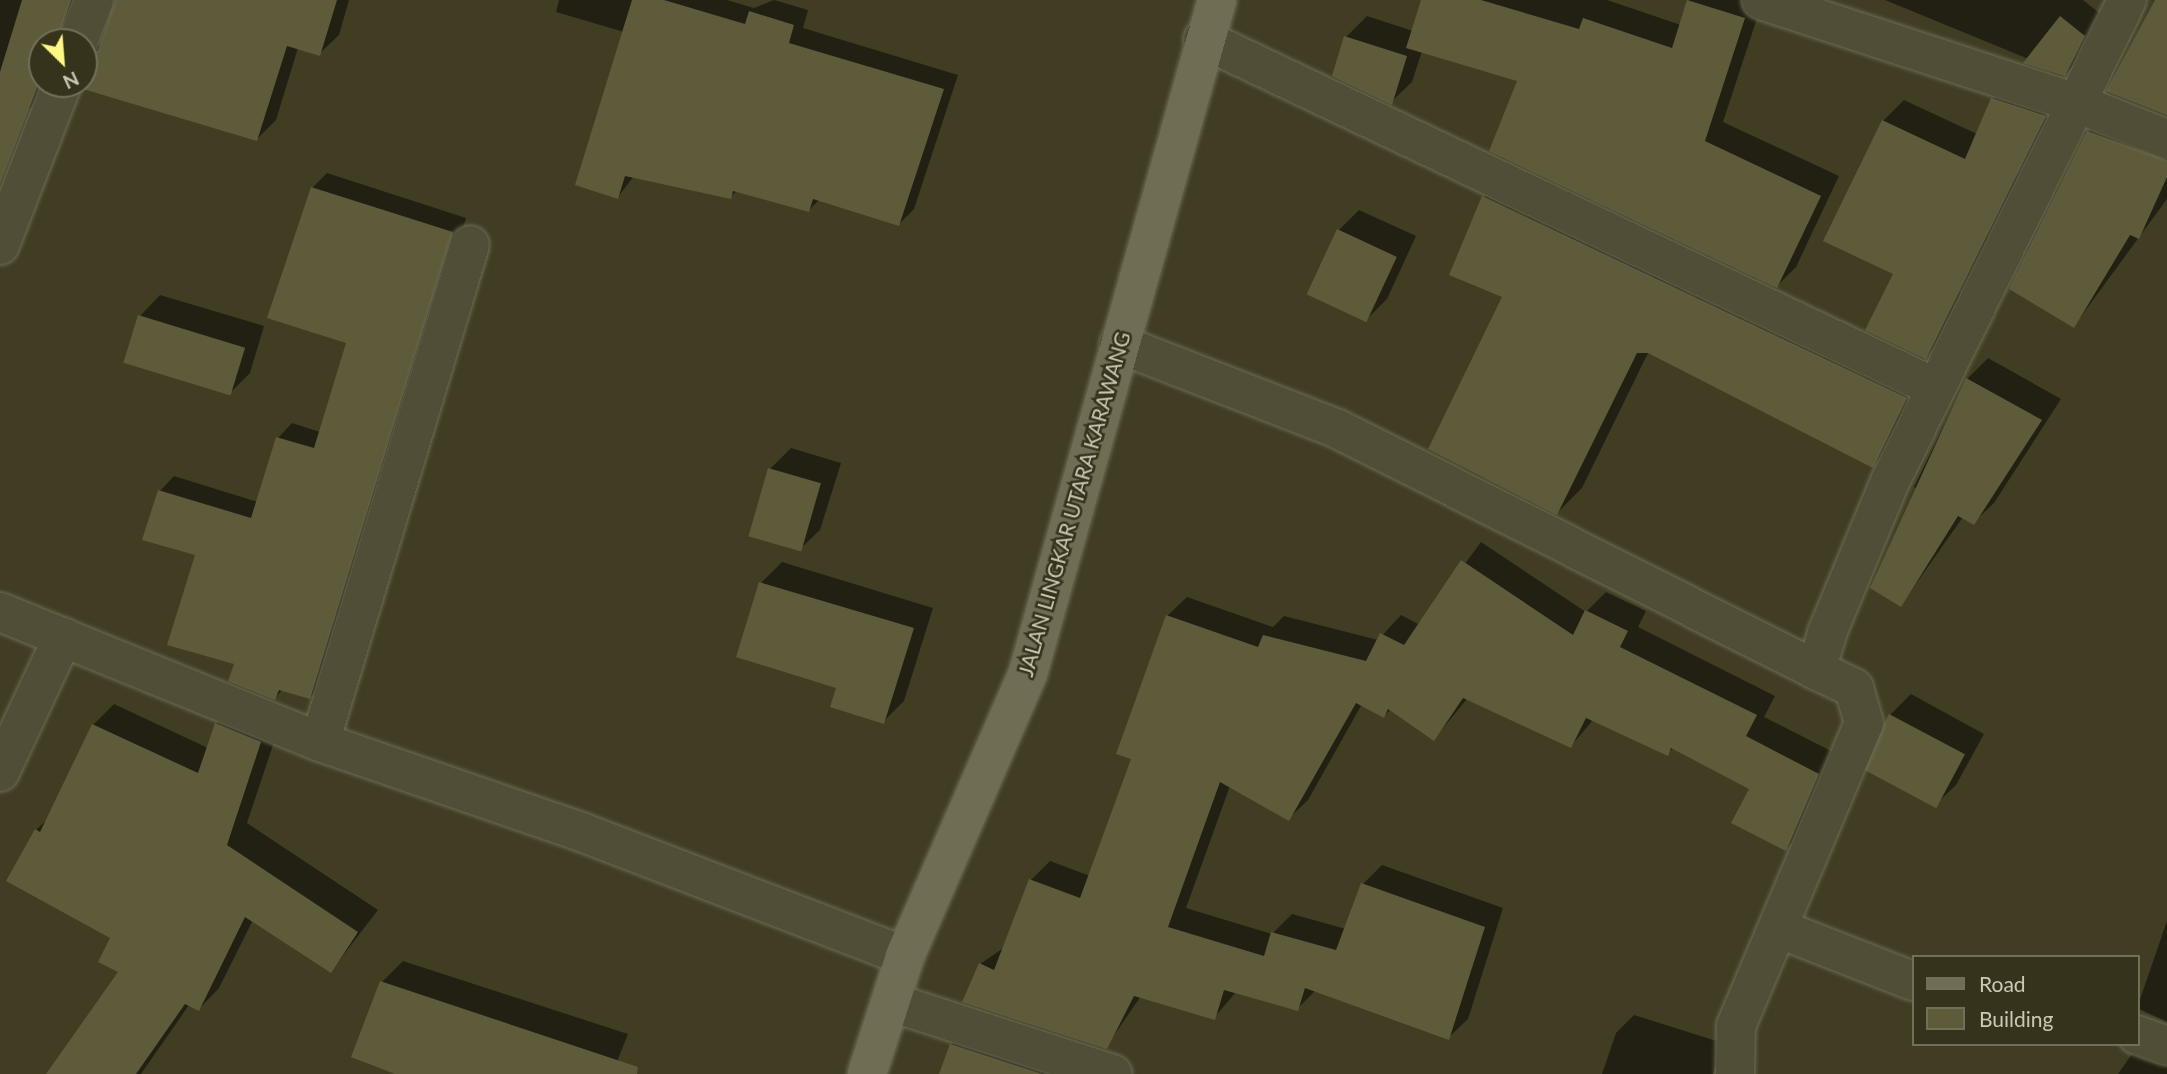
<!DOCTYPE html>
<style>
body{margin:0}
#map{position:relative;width:2167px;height:1074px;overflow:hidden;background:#403d23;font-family:Lato,sans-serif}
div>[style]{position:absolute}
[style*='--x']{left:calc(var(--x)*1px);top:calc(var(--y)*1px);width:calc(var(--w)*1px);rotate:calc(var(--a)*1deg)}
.shadow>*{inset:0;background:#0007}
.building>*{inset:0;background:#5e5b3b;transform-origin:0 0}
.roads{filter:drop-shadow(0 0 2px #6e6c55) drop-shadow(0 0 2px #6e6c55)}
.minor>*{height:38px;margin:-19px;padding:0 19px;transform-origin:19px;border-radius:19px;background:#504e37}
.major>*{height:38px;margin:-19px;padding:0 19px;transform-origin:19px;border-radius:19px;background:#706d55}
span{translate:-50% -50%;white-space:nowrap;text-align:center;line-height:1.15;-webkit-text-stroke:5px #35331c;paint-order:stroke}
.street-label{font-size:21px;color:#cbc9b3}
.legend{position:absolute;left:1912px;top:955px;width:228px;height:91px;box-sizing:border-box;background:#35331c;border:2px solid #716f58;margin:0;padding:9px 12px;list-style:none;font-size:21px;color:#cbc9b3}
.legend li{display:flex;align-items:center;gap:14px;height:35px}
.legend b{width:35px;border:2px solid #716f58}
.north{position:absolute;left:28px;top:28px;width:70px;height:70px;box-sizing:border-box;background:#35331c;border:2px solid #716f58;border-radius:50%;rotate:155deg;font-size:19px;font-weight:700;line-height:28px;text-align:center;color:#cbc9b3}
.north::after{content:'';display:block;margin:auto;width:24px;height:32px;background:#fff684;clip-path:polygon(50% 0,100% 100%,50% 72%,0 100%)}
</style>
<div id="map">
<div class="shadow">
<div style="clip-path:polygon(0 0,83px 0,89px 44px,102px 45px,129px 0,349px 0,339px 35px,319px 54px,298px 48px,276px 120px,257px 139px,84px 84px,84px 42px,42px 42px,46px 92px,27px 111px,0 103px)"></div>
<div style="clip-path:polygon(559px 0,727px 0,754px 8px,774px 0,808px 10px,803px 28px,958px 75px,914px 209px,899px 224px,820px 199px,809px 210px,738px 190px,730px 197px,634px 176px,618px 197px,624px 32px,556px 12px)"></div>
<div style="clip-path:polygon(1422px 0,1607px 0,1681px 25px,1689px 0,1763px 0,1723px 122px,1839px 176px,1796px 267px,1777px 286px,1519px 80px,1422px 51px,1412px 82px,1391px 102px,1346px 37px,1367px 16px,1413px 31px)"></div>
<div style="clip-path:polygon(1885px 0,2083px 0,2103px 16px,2084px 55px,2065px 74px)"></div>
<div style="clip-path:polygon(2013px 78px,2065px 95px,1946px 336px,1926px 357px,1883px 121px,1904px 100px,1977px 134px,1993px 99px)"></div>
<div style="clip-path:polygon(2109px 111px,2167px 134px,2167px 199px,2074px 326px,2088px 132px)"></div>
<div style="clip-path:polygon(1509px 172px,1931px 373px,1897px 441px,1872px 466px,1649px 351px,1582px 488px,1557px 513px,1484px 197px)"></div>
<div style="clip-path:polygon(327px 173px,466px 218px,324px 683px,310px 697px,283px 689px,275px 698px,236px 663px,197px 554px,160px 491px,174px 476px,258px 502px,278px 438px,292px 423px,320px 432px,348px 342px,312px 188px)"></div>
<div style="clip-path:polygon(1359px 210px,1416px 236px,1387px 299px,1366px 320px,1339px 230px)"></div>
<div style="clip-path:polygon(160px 295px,264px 326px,250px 373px,230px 393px,140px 316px)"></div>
<div style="clip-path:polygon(1988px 358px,2061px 399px,1994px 503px,1973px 523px,1963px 517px,1901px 605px,1920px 490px,1914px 487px,1967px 379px)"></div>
<div style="clip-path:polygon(791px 448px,841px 463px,820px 530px,799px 550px,770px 469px)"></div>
<div style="clip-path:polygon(1481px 542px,1586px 612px,1606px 592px,1646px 611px,1638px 627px,1775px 696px,1764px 717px,1837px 754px,1805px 830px,1786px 849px,1752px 788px,1674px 747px,1667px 754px,1593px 720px,1571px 746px,1467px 699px,1434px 739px,1391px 709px,1384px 716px,1362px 704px,1308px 800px,1288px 819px,1230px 786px,1186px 908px,1272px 934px,1292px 914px,1346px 929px,1363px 884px,1382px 865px,1503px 908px,1468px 1019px,1448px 1038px,1316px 990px,1297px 1009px,1236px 992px,1214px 1018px,1141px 996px,1106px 1047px,980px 964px,1005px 947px,1031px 880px,1050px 861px,1090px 876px,1133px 758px,1167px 616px,1187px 597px,1273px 627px,1284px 616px,1378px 640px,1401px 615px,1420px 625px)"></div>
<div style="clip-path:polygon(782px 562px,933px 608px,904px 701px,883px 722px,839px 687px,761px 583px)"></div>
<div style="clip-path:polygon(1911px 694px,1984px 734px,1956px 785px,1935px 805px,1870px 770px,1890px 715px)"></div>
<div style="clip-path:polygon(237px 703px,281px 721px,247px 823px,378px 910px,331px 971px,253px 920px,219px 988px,199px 1009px,189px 1005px,141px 1074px,66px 1074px,121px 971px,112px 937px,36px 830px,49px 818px,93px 725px,114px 704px,208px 748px,216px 724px)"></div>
<div style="clip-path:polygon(2167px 921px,2167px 1022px,2137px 1008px)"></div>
<div style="clip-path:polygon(403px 961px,628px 1034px,612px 1074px,409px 1074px,382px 982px)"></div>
<div style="clip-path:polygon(1634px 1015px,1723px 1043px,1713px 1074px,1602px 1074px,1616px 1033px)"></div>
<div style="clip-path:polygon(967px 1029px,1105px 1074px,941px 1074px,951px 1045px)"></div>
<div style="clip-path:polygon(2143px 1038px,2167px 1046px,2167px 1074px,2118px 1074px)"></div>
</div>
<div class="building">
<div style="clip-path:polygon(22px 0,71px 0,57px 42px,42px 42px,42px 75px,0 184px,0 72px)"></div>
<div style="clip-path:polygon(115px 0,337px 0,320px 56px,287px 46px,257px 141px,83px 89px,84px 63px,98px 50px)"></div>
<div style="clip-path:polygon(632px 0,664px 0,745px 24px,749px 11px,794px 25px,789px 43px,944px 89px,899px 226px,813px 199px,809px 212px,733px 191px,731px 199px,625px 176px,618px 199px,575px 185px)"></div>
<div style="clip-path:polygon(1421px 0,1481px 0,1579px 29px,1583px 18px,1672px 48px,1687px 0,1745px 18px,1705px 141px,1821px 196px,1777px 288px,1489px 151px,1517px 81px,1406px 48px)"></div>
<div style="clip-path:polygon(2155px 0,2167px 0,2167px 115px,2106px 91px)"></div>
<div style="clip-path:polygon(2060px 16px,2085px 36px,2065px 76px,2023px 63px)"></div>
<div style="clip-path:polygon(1344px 36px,1407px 56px,1392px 105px,1332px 76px)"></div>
<div style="clip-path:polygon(1991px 98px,2046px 116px,1926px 359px,1865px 330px,1893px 274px,1823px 241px,1882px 120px,1965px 159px)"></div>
<div style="clip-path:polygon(2087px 131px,2167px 160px,2167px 177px,2139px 239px,2130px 235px,2074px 328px,2009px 289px)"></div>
<div style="clip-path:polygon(311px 187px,453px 232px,310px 699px,279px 690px,275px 700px,228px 681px,234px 664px,167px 645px,195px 555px,142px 540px,158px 490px,251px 518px,276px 437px,314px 448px,346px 343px,267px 318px)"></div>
<div style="clip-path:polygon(1482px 196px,1907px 398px,1873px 468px,1648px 353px,1637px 353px,1557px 515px,1428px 449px,1502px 297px,1449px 275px)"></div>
<div style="left:1337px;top:229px;width:66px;height:72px;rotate:25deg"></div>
<div style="left:138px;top:315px;width:112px;height:50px;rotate:17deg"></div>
<div style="clip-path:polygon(1966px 378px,2042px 420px,1974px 525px,1958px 516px,1901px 607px,1870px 588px)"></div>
<div style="left:768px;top:468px;width:55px;height:71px;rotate:16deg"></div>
<div style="clip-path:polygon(1461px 560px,1573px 635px,1585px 610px,1628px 631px,1620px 647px,1757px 715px,1746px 736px,1819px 774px,1786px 851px,1731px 823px,1749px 789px,1671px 748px,1668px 756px,1586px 718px,1571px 748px,1463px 698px,1434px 741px,1388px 709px,1384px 718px,1356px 703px,1289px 821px,1220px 782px,1168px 927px,1264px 956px,1271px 932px,1336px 950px,1361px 883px,1485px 927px,1449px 1040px,1305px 988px,1298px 1011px,1224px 990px,1215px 1020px,1134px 996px,1107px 1049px,962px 1002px,979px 963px,994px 970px,1029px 879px,1080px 898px,1131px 759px,1116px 754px,1166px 615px,1258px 647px,1263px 635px,1366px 661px,1380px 633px,1404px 645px)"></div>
<div style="clip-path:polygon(759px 582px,914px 628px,884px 724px,830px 707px,836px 688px,736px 657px)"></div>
<div style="left:1889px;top:714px;width:86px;height:61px;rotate:28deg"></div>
<div style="clip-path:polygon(215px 723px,261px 742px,227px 845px,358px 932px,331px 973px,245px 917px,199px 1011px,185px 1004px,136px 1074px,46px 1074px,118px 972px,98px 962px,110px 938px,6px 881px,35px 829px,40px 832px,92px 724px,198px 773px)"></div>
<div style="clip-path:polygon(380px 981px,638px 1067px,637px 1074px,395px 1074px,351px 1057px)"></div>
<div style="clip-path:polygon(950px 1044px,1042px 1074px,939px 1074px)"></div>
</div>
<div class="roads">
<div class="minor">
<div style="--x:1761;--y:0;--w:331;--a:18.1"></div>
<div style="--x:2076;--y:103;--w:98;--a:21.6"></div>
<div style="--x:1203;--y:39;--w:812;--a:25.46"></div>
<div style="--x:78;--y:42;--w:45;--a:-69.1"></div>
<div style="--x:0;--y:245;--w:173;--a:-68.9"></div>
<div style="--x:1119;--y:344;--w:235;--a:21.2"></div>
<div style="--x:1338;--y:429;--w:535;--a:26.76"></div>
<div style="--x:0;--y:612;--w:345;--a:22.1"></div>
<div style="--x:320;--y:742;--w:279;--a:19"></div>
<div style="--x:584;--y:833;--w:344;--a:21"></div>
<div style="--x:320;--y:742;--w:519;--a:-73.21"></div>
<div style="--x:0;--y:772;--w:149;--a:-65"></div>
<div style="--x:1780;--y:929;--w:143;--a:21.4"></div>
<div style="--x:891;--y:1002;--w:233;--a:18"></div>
<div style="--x:2137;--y:1035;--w:32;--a:20"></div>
<div style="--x:1735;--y:1074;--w:48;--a:-88.8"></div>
<div style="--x:1736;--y:1026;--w:329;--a:-67.1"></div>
<div style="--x:1864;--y:723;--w:36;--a:-106"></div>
<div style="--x:1854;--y:688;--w:42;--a:-154.7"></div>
<div style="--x:1816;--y:670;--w:39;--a:-73"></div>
<div style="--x:1827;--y:633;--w:164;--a:-67.4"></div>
<div style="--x:1890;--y:482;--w:537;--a:-63.82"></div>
</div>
<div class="major">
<div style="--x:867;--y:1074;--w:124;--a:-72.1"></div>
<div style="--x:905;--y:956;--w:309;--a:-66.5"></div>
<div style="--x:1028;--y:673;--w:699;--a:-74.31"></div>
</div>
</div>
<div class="street-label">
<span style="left:1074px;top:504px;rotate:-74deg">JALAN LINGKAR UTARA KARAWANG</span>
</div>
<ul class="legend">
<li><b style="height:9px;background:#706d55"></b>Road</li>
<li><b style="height:19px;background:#5e5b3b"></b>Building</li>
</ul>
<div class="north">N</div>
</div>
